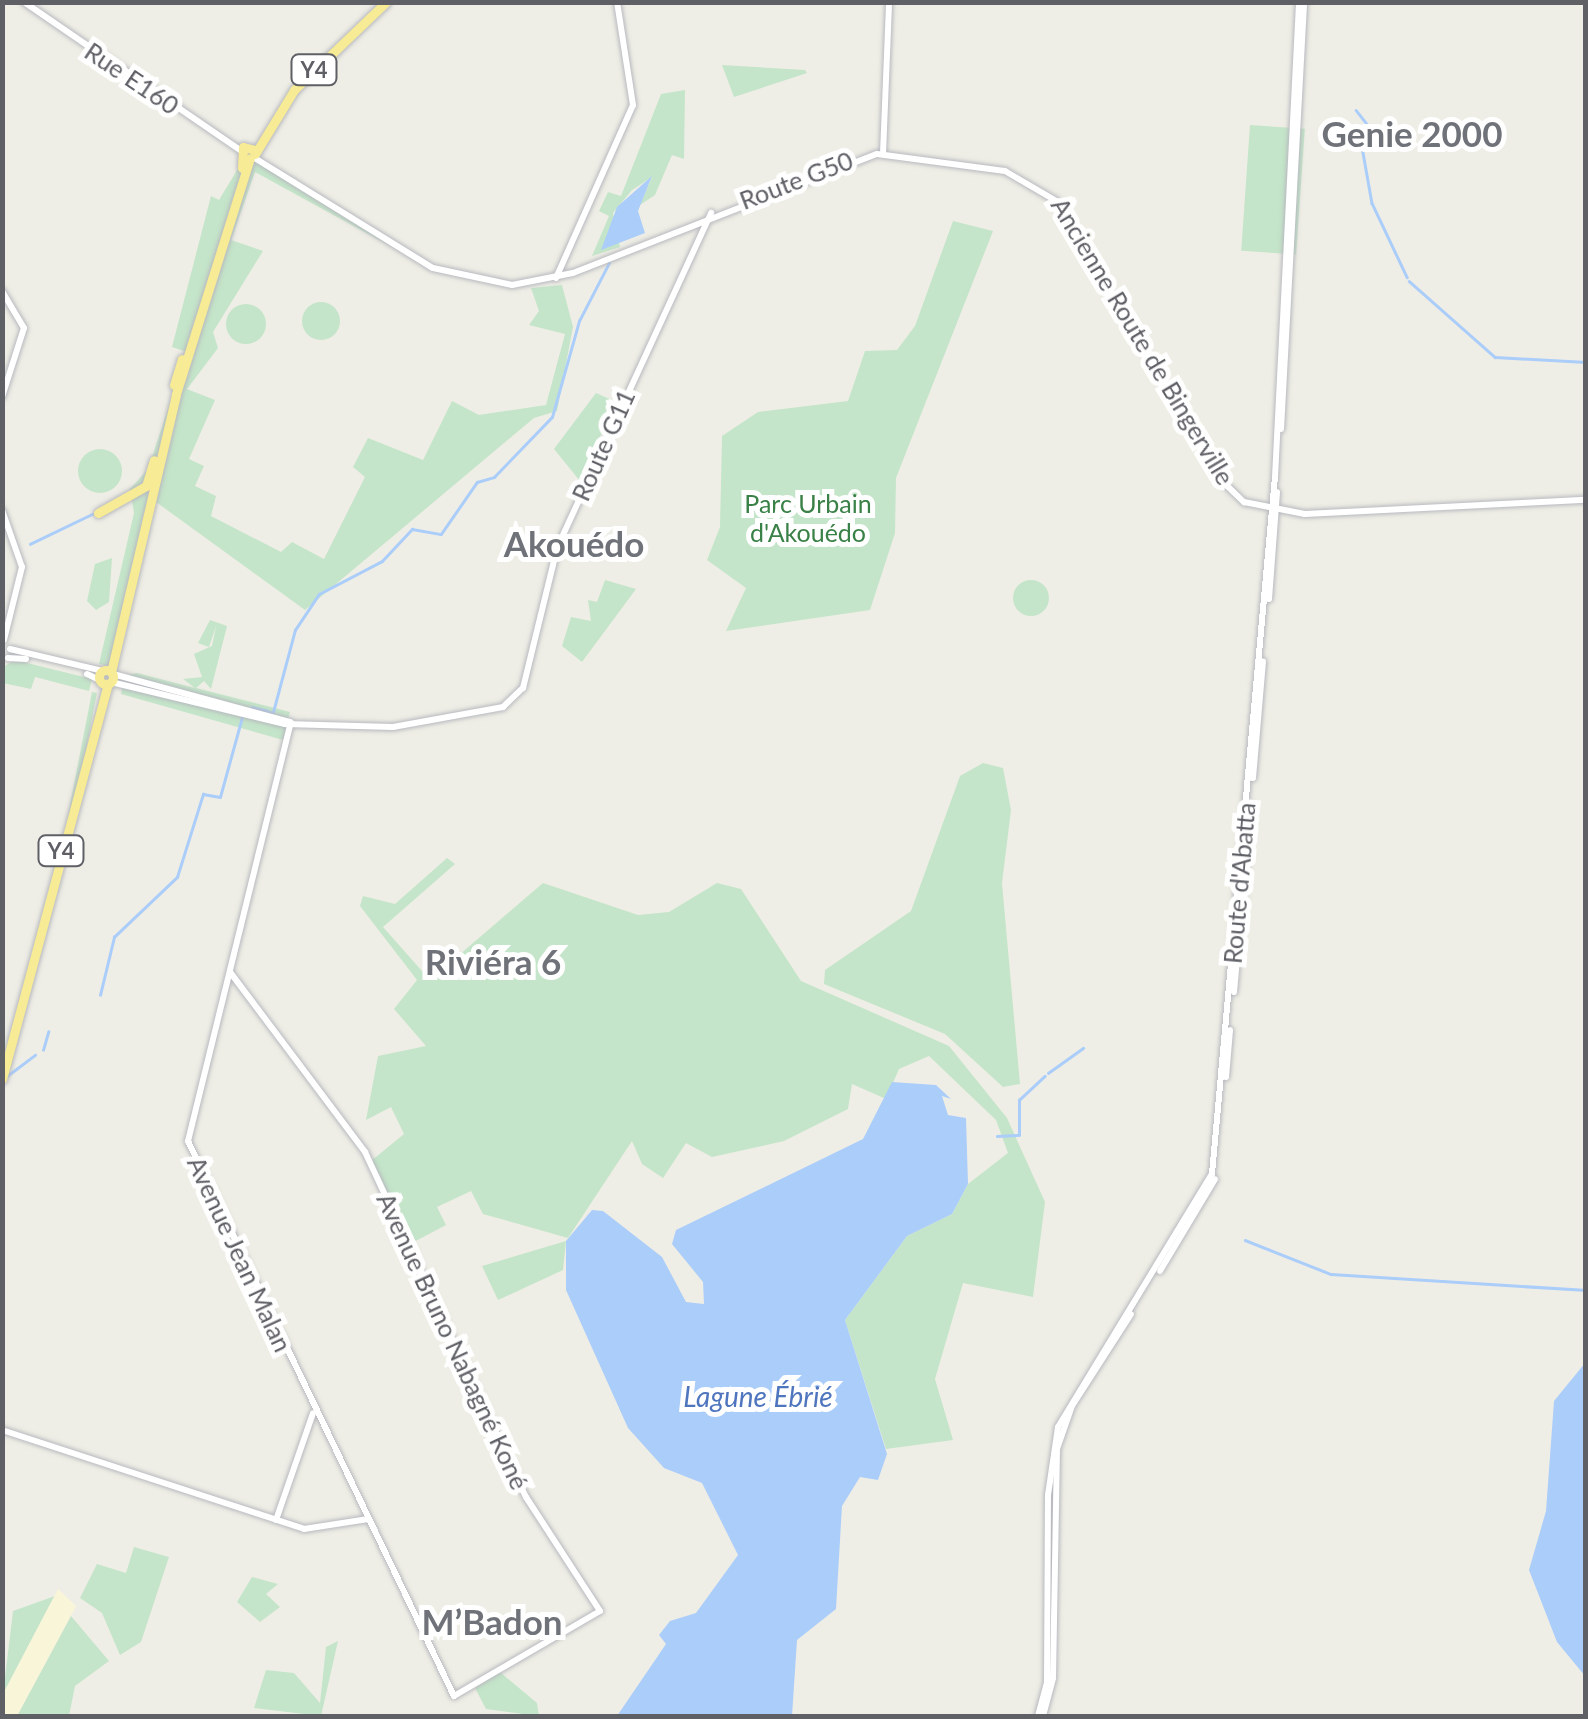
<!DOCTYPE html>
<meta charset="utf-8">
<style>
body{margin:0}
#map{position:relative;width:1588px;height:1719px;overflow:hidden;background:#efeee6;font-family:Lato,sans-serif}
div>[style]{position:absolute}
[style*='--x']{left:calc(var(--x)*1px);top:calc(var(--y)*1px);width:calc(var(--w)*1px);rotate:calc(var(--a)*1deg)}
.green>*{inset:0;background:#c4e5c9;transform-origin:0 0}
.round{border-radius:50%}
.sand>*{inset:0;background:#f9f5d8}
.water>*{inset:0;background:#abcdfa}
.stream>*{height:2.5px;margin:-1.25px;padding:0 1.25px;transform-origin:1.25px;border-radius:1.25px;background:#abcdfa}
.roads{filter:drop-shadow(0 0 2px #b7b9bf) drop-shadow(0 0 2px #b7b9bf)}
.secondary>*{height:6px;margin:-3px;padding:0 3px;transform-origin:3px;border-radius:3px;background:#fff}
.highway>*{height:9px;margin:-4.5px;padding:0 4.5px;transform-origin:4.5px;border-radius:4.5px;background:#f7eb95}
.highway>.ring{margin:-4.5px;padding:0;box-sizing:content-box;background:none;border:9px solid #f7eb95;border-radius:50%}
span{translate:-50% -50%;white-space:nowrap;text-align:center;line-height:1.15;-webkit-text-stroke:10px #fff;paint-order:stroke}
.shield-label span{padding:2px 8px;background:#fff;border:2px solid;border-radius:8px;-webkit-text-stroke-width:0}
.shield-label{font-size:22px;color:#5e6066;font-weight:700}
.street-label{font-size:25px;color:#5e6066}
.park-label{font-size:25px;color:#398146}
.water-label{font-size:28px;color:#4e75bd;font-style:italic}
.district-label{font-size:35px;color:#6f7278;font-weight:700}
.frame{position:absolute;inset:0;border:5px solid #5e6066;pointer-events:none}
</style>
<div id="map">
<div class="green">
<div style="clip-path:polygon(722px 65px,805px 70px,807px 73px,734px 97px)"></div>
<div style="clip-path:polygon(685px 90px,684px 159px,672px 155px,655px 195px,640px 205px,652px 177px,632px 190px,613px 213px,620px 247px,592px 256px,609px 216px,599px 211px,608px 192px,621px 196px,661px 94px)"></div>
<div style="left:1250px;top:125px;width:55px;height:126px;rotate:4deg"></div>
<div style="clip-path:polygon(251px 147px,251px 158px,390px 246px,255px 172px,231px 240px,263px 251px,213px 332px,218px 348px,187px 389px,215px 400px,189px 459px,204px 466px,195px 486px,216px 496px,211px 516px,281px 552px,292px 542px,324px 559px,365px 477px,353px 467px,368px 438px,423px 460px,452px 401px,479px 415px,546px 405px,565px 334px,529px 325px,539px 311px,531px 288px,562px 285px,573px 327px,557px 411px,534px 418px,305px 610px,156px 502px,114px 667px,99px 664px,134px 513px,130px 489px,148px 469px,187px 352px,172px 347px,211px 196px,219px 200px)"></div>
<div style="clip-path:polygon(953px 221px,993px 231px,896px 478px,895px 533px,870px 610px,726px 631px,746px 588px,707px 560px,720px 527px,722px 436px,758px 412px,848px 401px,865px 351px,897px 350px,915px 326px)"></div>
<div class="round" style="left:302px;top:302px;width:38px;height:38px"></div>
<div class="round" style="left:226px;top:304px;width:40px;height:40px"></div>
<div style="clip-path:polygon(596px 393px,616px 402px,580px 481px,554px 449px)"></div>
<div class="round" style="left:78px;top:449px;width:44px;height:44px"></div>
<div style="clip-path:polygon(112px 558px,109px 602px,96px 610px,87px 601px,95px 564px)"></div>
<div style="clip-path:polygon(605px 580px,636px 589px,582px 662px,562px 646px,571px 617px,591px 621px,588px 600px,597px 602px)"></div>
<div class="round" style="left:1013px;top:580px;width:36px;height:36px"></div>
<div style="clip-path:polygon(210px 620px,227px 626px,211px 689px,204px 681px,196px 688px,290px 712px,283px 740px,121px 694px,124px 676px,137px 673px,195px 688px,183px 679px,202px 677px,194px 654px,212px 646px,216px 626px,209px 647px,198px 643px)"></div>
<div style="clip-path:polygon(15px 660px,92px 679px,89px 691px,35px 677px,31px 689px,3px 683px,3px 667px)"></div>
<div style="left:92px;top:692px;width:5px;height:185px;rotate:11deg"></div>
<div style="clip-path:polygon(983px 763px,1003px 768px,1011px 810px,1002px 883px,1020px 1084px,1003px 1087px,945px 1034px,824px 984px,825px 970px,911px 911px,960px 776px)"></div>
<div style="clip-path:polygon(447px 858px,455px 864px,383px 927px,430px 980px,543px 883px,638px 915px,669px 912px,717px 883px,741px 889px,801px 981px,949px 1046px,1007px 1118px,1045px 1202px,1033px 1297px,963px 1283px,935px 1379px,953px 1440px,886px 1449px,845px 1320px,907px 1236px,952px 1214px,968px 1184px,1008px 1153px,996px 1120px,929px 1056px,899px 1069px,886px 1099px,852px 1084px,848px 1109px,784px 1141px,712px 1157px,686px 1143px,663px 1178px,642px 1164px,632px 1141px,568px 1238px,483px 1214px,471px 1191px,437px 1207px,446px 1225px,410px 1244px,371px 1161px,404px 1134px,391px 1107px,366px 1120px,378px 1056px,426px 1046px,394px 1009px,417px 980px,360px 906px,363px 896px,395px 904px)"></div>
<div style="clip-path:polygon(566px 1241px,563px 1270px,498px 1300px,482px 1266px)"></div>
<div style="clip-path:polygon(134px 1547px,169px 1557px,141px 1642px,120px 1655px,102px 1613px,80px 1598px,97px 1564px,126px 1573px)"></div>
<div style="clip-path:polygon(252px 1577px,278px 1584px,266px 1594px,280px 1607px,260px 1622px,237px 1602px)"></div>
<div style="clip-path:polygon(55px 1596px,53px 1599px,3px 1694px,13px 1611px)"></div>
<div style="clip-path:polygon(71px 1616px,109px 1661px,75px 1686px,69px 1716px,17px 1716px)"></div>
<div style="clip-path:polygon(338px 1641px,321px 1716px,254px 1708px,266px 1670px,294px 1673px,320px 1703px,326px 1647px)"></div>
<div style="clip-path:polygon(500px 1672px,537px 1703px,539px 1716px,486px 1709px,475px 1688px)"></div>
</div>
<div class="sand">
<div style="clip-path:polygon(58px 1589px,76px 1606px,17px 1716px,4px 1716px,3px 1694px)"></div>
</div>
<div class="water">
<div style="clip-path:polygon(652px 176px,638px 211px,645px 233px,601px 250px,617px 207px)"></div>
<div style="clip-path:polygon(892px 1082px,936px 1085px,951px 1099px,942px 1096px,948px 1115px,966px 1118px,968px 1184px,952px 1214px,907px 1236px,845px 1320px,887px 1454px,878px 1480px,860px 1477px,842px 1506px,836px 1609px,797px 1640px,792px 1716px,617px 1716px,666px 1644px,659px 1635px,670px 1621px,696px 1613px,738px 1555px,702px 1483px,664px 1468px,628px 1428px,566px 1290px,566px 1241px,592px 1210px,603px 1211px,662px 1257px,686px 1302px,704px 1304px,703px 1282px,672px 1244px,676px 1230px,863px 1139px)"></div>
<div style="clip-path:polygon(1585px 1363px,1583px 1449px,1585px 1676px,1557px 1642px,1529px 1570px,1546px 1511px,1554px 1401px)"></div>
</div>
<div class="stream">
<div style="--x:1356;--y:110;--w:23;--a:52"></div>
<div style="--x:1370;--y:128;--w:21;--a:113"></div>
<div style="--x:1362;--y:147;--w:57;--a:79.9"></div>
<div style="--x:1372;--y:203;--w:82;--a:64.7"></div>
<div style="--x:1409;--y:281;--w:115;--a:41.5"></div>
<div style="--x:1495;--y:357;--w:91;--a:3.1"></div>
<div style="--x:30;--y:544;--w:69;--a:-25.8"></div>
<div style="--x:252;--y:707;--w:16;--a:14"></div>
<div style="--x:264;--y:713;--w:9;--a:-6"></div>
<div style="--x:273;--y:712;--w:85;--a:-75"></div>
<div style="--x:295;--y:630;--w:43;--a:-56.3"></div>
<div style="--x:319;--y:594;--w:71;--a:-27.6"></div>
<div style="--x:382;--y:561;--w:44;--a:-46.8"></div>
<div style="--x:412;--y:529;--w:29;--a:10"></div>
<div style="--x:441;--y:534;--w:63;--a:-55.3"></div>
<div style="--x:477;--y:482;--w:18;--a:-16"></div>
<div style="--x:494;--y:477;--w:83;--a:-46"></div>
<div style="--x:552;--y:417;--w:100;--a:-74.3"></div>
<div style="--x:579;--y:321;--w:65;--a:-62.7"></div>
<div style="--x:100;--y:995;--w:60;--a:-76.4"></div>
<div style="--x:114;--y:937;--w:87;--a:-43.6"></div>
<div style="--x:177;--y:877;--w:87;--a:-72.6"></div>
<div style="--x:203;--y:794;--w:17;--a:10"></div>
<div style="--x:220;--y:797;--w:83;--a:-74.6"></div>
<div style="--x:43;--y:1050;--w:19;--a:-74"></div>
<div style="--x:1048;--y:1073;--w:43;--a:-35.5"></div>
<div style="--x:7;--y:1076;--w:35;--a:-37"></div>
<div style="--x:997;--y:1136;--w:22;--a:-3"></div>
<div style="--x:1019;--y:1135;--w:35;--a:-90"></div>
<div style="--x:1019;--y:1100;--w:35;--a:-43"></div>
<div style="--x:1245;--y:1240;--w:92;--a:21.6"></div>
<div style="--x:1331;--y:1274;--w:256;--a:3.6"></div>
</div>
<div class="roads">
<div class="secondary">
<div style="--x:24;--y:2;--w:264;--a:34.4"></div>
<div style="--x:99;--y:53;--w:37;--a:34"></div>
<div style="--x:140;--y:81;--w:44;--a:31.9"></div>
<div style="--x:883;--y:154;--w:152;--a:-87.7"></div>
<div style="--x:253;--y:157;--w:211;--a:31.7"></div>
<div style="--x:433;--y:268;--w:81;--a:12.1"></div>
<div style="--x:512;--y:285;--w:62;--a:-11.1"></div>
<div style="--x:573;--y:273;--w:326;--a:-21.4"></div>
<div style="--x:877;--y:154;--w:129;--a:7.6"></div>
<div style="--x:1005;--y:171;--w:61;--a:30.3"></div>
<div style="--x:1058;--y:202;--w:320;--a:59.7"></div>
<div style="--x:1219;--y:478;--w:35;--a:44"></div>
<div style="--x:1244;--y:502;--w:62;--a:11.1"></div>
<div style="--x:1305;--y:514;--w:281;--a:-2.9"></div>
<div style="--x:556;--y:278;--w:189;--a:-66"></div>
<div style="--x:633;--y:105;--w:104;--a:-98.8"></div>
<div style="--x:2;--y:291;--w:43;--a:59.3"></div>
<div style="--x:24;--y:328;--w:72;--a:107.7"></div>
<div style="--x:1281;--y:429;--w:428;--a:-86.9"></div>
<div style="--x:2;--y:510;--w:60;--a:70.7"></div>
<div style="--x:22;--y:567;--w:75;--a:103.9"></div>
<div style="--x:1269;--y:599;--w:107;--a:-85.7"></div>
<div style="--x:10;--y:649;--w:96;--a:13.3"></div>
<div style="--x:8;--y:658;--w:18;--a:3"></div>
<div style="--x:87;--y:674;--w:14;--a:25"></div>
<div style="--x:113;--y:674;--w:183;--a:15.2"></div>
<div style="--x:111;--y:682;--w:179;--a:13.6"></div>
<div style="--x:285;--y:724;--w:108;--a:1.6"></div>
<div style="--x:393;--y:727;--w:112;--a:-10.3"></div>
<div style="--x:503;--y:707;--w:28;--a:-44"></div>
<div style="--x:523;--y:688;--w:144;--a:-76.3"></div>
<div style="--x:557;--y:548;--w:369;--a:-65.3"></div>
<div style="--x:1253;--y:778;--w:117;--a:-85.1"></div>
<div style="--x:230;--y:972;--w:225;--a:53.1"></div>
<div style="--x:365;--y:1152;--w:381;--a:65"></div>
<div style="--x:526;--y:1497;--w:136;--a:57"></div>
<div style="--x:600;--y:1611;--w:169;--a:149.8"></div>
<div style="--x:454;--y:1696;--w:615;--a:-115.61"></div>
<div style="--x:188;--y:1141;--w:431;--a:-76.2"></div>
<div style="--x:1234;--y:992;--w:187;--a:-84.8"></div>
<div style="--x:1226;--y:1077;--w:47;--a:-85.1"></div>
<div style="--x:1160;--y:1271;--w:107;--a:-59.1"></div>
<div style="--x:2;--y:1430;--w:318;--a:18.1"></div>
<div style="--x:304;--y:1529;--w:65;--a:-8.9"></div>
<div style="--x:276;--y:1520;--w:113;--a:-70.9"></div>
<div style="--x:1038;--y:1716;--w:35;--a:-75"></div>
<div style="--x:1047;--y:1682;--w:187;--a:-89.7"></div>
<div style="--x:1048;--y:1495;--w:69;--a:-81.6"></div>
<div style="--x:1058;--y:1427;--w:296;--a:-58.7"></div>
<div style="--x:1212;--y:1174;--w:700;--a:-84.84"></div>
<div style="--x:1275;--y:477;--w:476;--a:-87.1"></div>
<div style="--x:1043;--y:1716;--w:39;--a:-75"></div>
<div style="--x:1053;--y:1678;--w:229;--a:-89"></div>
<div style="--x:1057;--y:1449;--w:46;--a:-70.8"></div>
<div style="--x:1072;--y:1406;--w:109;--a:-57.3"></div>
</div>
<div class="highway">
<div style="--x:255;--y:154;--w:75;--a:-58.6"></div>
<div style="--x:294;--y:90;--w:127;--a:-43.7"></div>
<div style="--x:242;--y:168;--w:21;--a:-87"></div>
<div style="--x:243;--y:147;--w:12;--a:14"></div>
<div style="--x:174;--y:385;--w:27;--a:-73"></div>
<div style="--x:98;--y:513;--w:55;--a:-29.4"></div>
<div style="--x:146;--y:486;--w:27;--a:-73"></div>
<div class="ring" style="left:99px;top:670px;width:5px;height:5px"></div>
<div style="--x:111;--y:672;--w:285;--a:-76.8"></div>
<div style="--x:176;--y:394;--w:247;--a:-72.6"></div>
<div style="--x:2;--y:1079;--w:409;--a:-75"></div>
</div>
</div>
<div class="shield-label">
<span style="left:314px;top:70px">Y4</span>
<span style="left:61px;top:851px">Y4</span>
</div>
<div class="street-label">
<span style="left:132px;top:78px;rotate:34deg">Rue E160</span>
<span style="left:796px;top:180px;rotate:-21deg">Route G50</span>
<span style="left:1143px;top:341px;rotate:59deg">Ancienne Route de Bingerville</span>
<span style="left:603px;top:445px;rotate:-66deg">Route G11</span>
<span style="left:1239px;top:883px;rotate:-85deg">Route d'Abatta</span>
<span style="left:240px;top:1254px;rotate:65deg">Avenue Jean Malan</span>
<span style="left:453px;top:1341px;rotate:65deg">Avenue Bruno Nabagné Koné</span>
</div>
<div class="park-label">
<span style="left:808px;top:518px">Parc Urbain<br>d'Akouédo</span>
</div>
<div class="water-label">
<span style="left:758px;top:1396px">Lagune Ébrié</span>
</div>
<div class="district-label">
<span style="left:1412px;top:133px">Genie 2000</span>
<span style="left:574px;top:543px">Akouédo</span>
<span style="left:493px;top:961px">Riviéra 6</span>
<span style="left:492px;top:1621px">M’Badon</span>
</div>
<div class="frame"></div>
</div>
